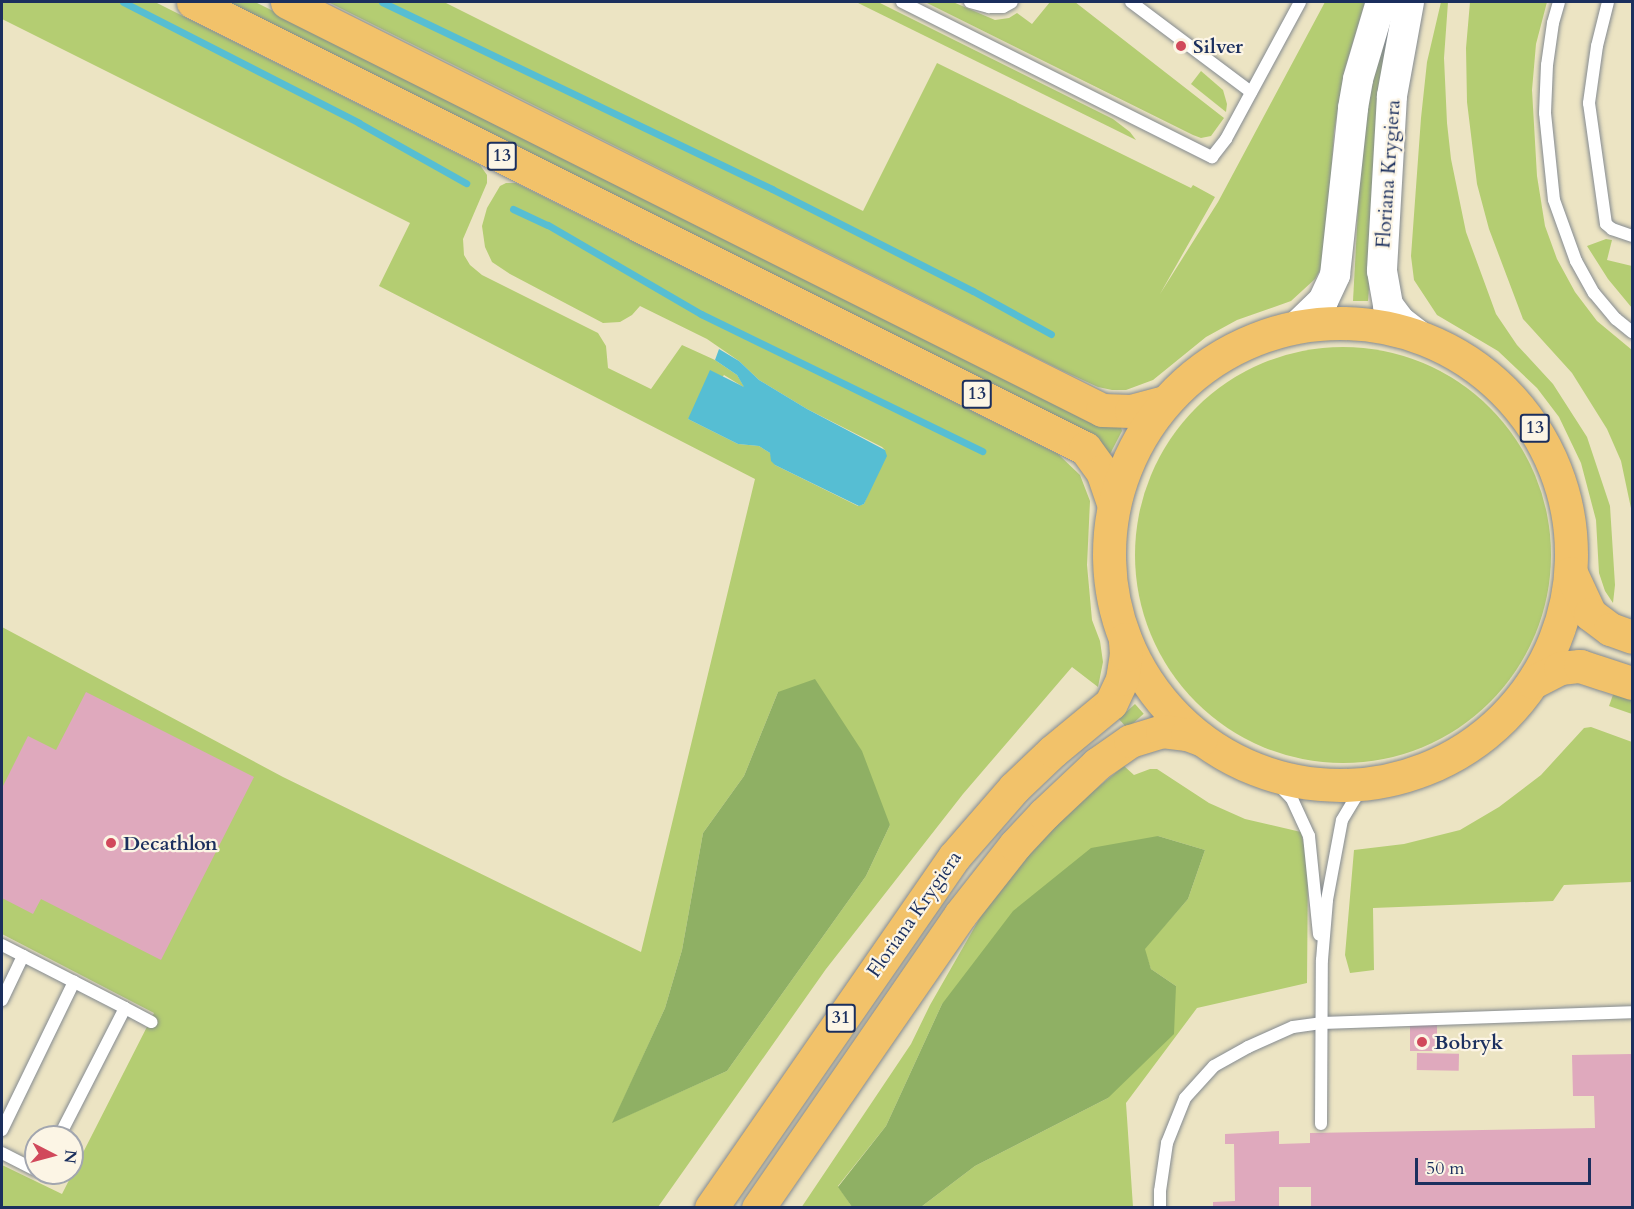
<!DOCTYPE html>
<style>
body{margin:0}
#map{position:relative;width:1634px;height:1209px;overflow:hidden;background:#ece4c3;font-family:Cardo,serif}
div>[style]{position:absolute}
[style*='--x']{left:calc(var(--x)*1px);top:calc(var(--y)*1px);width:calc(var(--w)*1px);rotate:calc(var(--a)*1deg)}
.green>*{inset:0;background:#b4cd72;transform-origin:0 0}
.round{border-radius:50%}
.forest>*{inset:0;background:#8fb064}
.water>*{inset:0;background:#56bed3}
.stream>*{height:7px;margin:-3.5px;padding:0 3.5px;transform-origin:3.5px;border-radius:3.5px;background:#56bed3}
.building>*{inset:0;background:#dfa9bd;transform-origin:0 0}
.roads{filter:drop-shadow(0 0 2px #848a90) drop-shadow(0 0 2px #848a90)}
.service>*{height:12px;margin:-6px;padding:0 6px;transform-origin:6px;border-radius:6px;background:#fff}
.tertiary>*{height:30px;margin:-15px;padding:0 15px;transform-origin:15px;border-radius:15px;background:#fff}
.primary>*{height:33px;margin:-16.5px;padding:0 16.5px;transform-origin:16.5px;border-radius:16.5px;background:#f2c26a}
.primary>.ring{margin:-16.5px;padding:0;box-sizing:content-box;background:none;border:33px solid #f2c26a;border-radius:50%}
.dots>*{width:16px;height:16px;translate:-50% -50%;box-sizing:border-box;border:3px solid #fcf5e5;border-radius:50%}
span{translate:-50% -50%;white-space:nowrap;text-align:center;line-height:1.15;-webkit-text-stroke:4.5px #fcf5e5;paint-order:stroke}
.shield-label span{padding:2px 4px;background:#fcf5e5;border:2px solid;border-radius:4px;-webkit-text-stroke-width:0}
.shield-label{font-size:18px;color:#1b2f5e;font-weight:700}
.poi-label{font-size:20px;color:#1b2f5e;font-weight:700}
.left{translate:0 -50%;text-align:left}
.street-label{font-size:20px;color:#1b2f5e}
.frame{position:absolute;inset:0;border:3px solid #1b2f5e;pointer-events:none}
.north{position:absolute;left:24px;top:1125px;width:60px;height:60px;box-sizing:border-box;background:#fcf5e5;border:2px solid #a2a6af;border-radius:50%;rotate:96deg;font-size:16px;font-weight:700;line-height:24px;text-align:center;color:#1b2f5e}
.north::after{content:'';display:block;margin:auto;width:21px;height:27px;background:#d1495b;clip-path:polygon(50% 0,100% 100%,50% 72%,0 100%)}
.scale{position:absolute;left:1415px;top:1158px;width:176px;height:27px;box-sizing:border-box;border:3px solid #1b2f5e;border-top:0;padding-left:8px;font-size:18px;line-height:21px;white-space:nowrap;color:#1b2f5e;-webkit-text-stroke:4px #fcf5e5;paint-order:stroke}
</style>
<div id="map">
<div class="green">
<div style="clip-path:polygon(evenodd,2px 2px,155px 2px,480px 165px,487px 175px,487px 183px,463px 239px,464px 255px,470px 265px,482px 275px,598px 333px,606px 346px,608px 368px,651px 389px,682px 345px,715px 360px,737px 375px,745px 388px,724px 375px,688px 419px,738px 444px,759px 446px,770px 453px,775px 465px,858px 506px,864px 504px,885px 450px,882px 447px,807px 409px,759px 380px,739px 361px,707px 339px,640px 306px,632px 315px,620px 322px,603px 323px,510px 274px,492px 262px,485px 247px,482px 226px,487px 208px,500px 186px,506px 183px,516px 183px,1058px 454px,1080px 475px,1090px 501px,1087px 565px,1092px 620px,1100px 641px,1103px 662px,1098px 687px,1072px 667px,963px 794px,826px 969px,658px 1207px,2px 1207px,2px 1165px,62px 1194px,154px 1013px,2px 934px,2px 627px,283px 777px,641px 952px,755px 479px,379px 286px,410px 223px,2px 19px,2px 2px,778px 692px,890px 825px,866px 876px,727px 1071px,613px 1122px,665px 1008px,682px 950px,703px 833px,744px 776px,778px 692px)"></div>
<div style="clip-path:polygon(225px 2px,255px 2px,1121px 427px,1122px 431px,1109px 456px)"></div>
<div style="clip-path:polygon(328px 2px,444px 2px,863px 211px,937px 63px,1191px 188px,1193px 185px,1215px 197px,1160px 294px,1218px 202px,1325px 2px,1365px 2px,1344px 72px,1334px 132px,1326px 251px,1323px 265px,1315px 279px,1291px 301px,1237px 320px,1206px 337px,1153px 380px,1126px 390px,1112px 390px,1098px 387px,1063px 371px)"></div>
<div style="clip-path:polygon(856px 2px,878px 2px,1113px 119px,1130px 132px,1136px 140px)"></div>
<div style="clip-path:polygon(925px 2px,953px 2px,995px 20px,1009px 18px,1017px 13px,1032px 24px,1050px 2px,1075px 2px,1224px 118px,1211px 136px,1201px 138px,1193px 135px)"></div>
<div style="clip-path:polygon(1441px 2px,1448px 2px,1444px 58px,1447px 123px,1451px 159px,1466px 232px,1496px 314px,1517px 345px,1553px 384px,1587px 437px,1610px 506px,1615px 585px,1613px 603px,1605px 591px,1599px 573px,1596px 520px,1581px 463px,1559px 417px,1537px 388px,1498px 351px,1437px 315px,1414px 280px,1411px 256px,1421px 118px,1427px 62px)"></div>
<div style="clip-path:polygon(1470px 2px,1547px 2px,1536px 44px,1532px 90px,1537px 176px,1545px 226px,1557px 259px,1575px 292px,1597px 321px,1632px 350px,1632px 513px,1621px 461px,1607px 429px,1572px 373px,1523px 319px,1489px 229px,1477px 184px,1467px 102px,1466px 48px)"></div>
<div style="clip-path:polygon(1390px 19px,1368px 301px,1353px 301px,1360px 172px,1366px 117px,1377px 61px)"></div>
<div style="clip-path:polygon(1201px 71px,1223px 90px,1227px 104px,1226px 112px,1191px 84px)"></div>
<div style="clip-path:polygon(1606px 239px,1612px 240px,1607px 260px,1632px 266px,1632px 308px,1608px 279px,1587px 246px)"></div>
<div class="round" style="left:1135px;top:347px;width:416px;height:416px"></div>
<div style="clip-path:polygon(1614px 692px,1632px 698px,1632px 714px,1609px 706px)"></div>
<div style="left:1135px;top:704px;width:13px;height:22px;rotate:48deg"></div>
<div style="clip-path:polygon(1591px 727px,1632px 742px,1632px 882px,1564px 885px,1553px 901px,1373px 908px,1374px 970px,1350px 973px,1345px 955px,1354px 850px,1404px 844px,1460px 830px,1499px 807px,1541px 775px,1584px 728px)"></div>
<div style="clip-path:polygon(1124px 766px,1134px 775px,1150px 769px,1157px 769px,1209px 803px,1245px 819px,1301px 832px,1308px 862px,1307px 983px,1197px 1008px,1126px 1103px,1133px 1207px,921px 1207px,975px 1166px,1108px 1098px,1176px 986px,1151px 969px,1144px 949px,1188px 899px,1205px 850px,1158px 836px,942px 1004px,886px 1126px,838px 1186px,852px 1207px,801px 1208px,911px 1044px,930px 1005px,997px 888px,1054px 823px)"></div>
</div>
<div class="forest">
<div style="clip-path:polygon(815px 679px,862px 751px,890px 825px,866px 876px,727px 1071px,612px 1123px,665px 1008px,682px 950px,703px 833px,744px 776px,778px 692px)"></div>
<div style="clip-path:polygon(1158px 836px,1205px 850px,1188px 899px,1145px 949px,1151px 969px,1176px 986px,1174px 1034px,1108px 1098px,975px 1166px,921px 1207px,852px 1207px,838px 1187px,886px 1126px,942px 1004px,1013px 911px,1091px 848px)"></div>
</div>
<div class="water">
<div style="clip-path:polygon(719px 349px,739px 361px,759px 380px,807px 409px,885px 450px,887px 456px,864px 504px,859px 506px,775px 465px,771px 461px,770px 453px,759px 446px,738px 444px,688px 419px,710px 370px,744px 387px,737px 375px,715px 360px)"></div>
</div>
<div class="stream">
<div style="--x:123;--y:2;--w:265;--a:27.1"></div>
<div style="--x:359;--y:123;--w:123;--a:29.3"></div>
<div style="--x:382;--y:2;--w:433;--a:25.6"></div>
<div style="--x:772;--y:189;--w:225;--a:26.9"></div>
<div style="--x:973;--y:291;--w:89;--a:28.9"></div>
<div style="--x:513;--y:209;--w:38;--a:25"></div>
<div style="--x:548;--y:225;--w:177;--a:30.2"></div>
<div style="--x:701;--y:314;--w:313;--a:26"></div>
</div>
<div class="building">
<div style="clip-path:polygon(86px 692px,254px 777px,161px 960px,41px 899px,33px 914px,2px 898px,2px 788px,28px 736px,56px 750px)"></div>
<div style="left:1410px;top:1021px;width:27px;height:30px"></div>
<div style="left:1417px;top:1053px;width:42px;height:17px;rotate:1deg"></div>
<div style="clip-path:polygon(1632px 1054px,1632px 1208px,1311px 1208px,1311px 1187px,1279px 1187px,1279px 1208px,1213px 1208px,1213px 1202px,1235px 1201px,1234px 1144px,1225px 1144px,1225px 1134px,1279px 1131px,1279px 1144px,1310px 1143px,1310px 1133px,1595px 1128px,1594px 1096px,1573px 1096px,1572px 1055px)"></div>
</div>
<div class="roads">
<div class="service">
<div style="--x:902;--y:2;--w:347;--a:26.6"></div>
<div style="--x:1212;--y:157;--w:23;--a:-52"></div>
<div style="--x:1226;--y:139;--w:156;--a:-61.6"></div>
<div style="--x:970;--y:2;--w:20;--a:15"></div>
<div style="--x:989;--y:7;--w:14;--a:0"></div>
<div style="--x:1003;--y:7;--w:10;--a:-29"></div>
<div style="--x:1131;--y:2;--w:150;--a:36.9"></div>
<div style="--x:1559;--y:2;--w:22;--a:106"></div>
<div style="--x:1553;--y:23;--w:42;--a:98.1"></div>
<div style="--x:1547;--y:65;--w:48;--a:92.4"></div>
<div style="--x:1545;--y:113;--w:87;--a:84.1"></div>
<div style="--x:1554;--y:200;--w:65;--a:70.2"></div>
<div style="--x:1576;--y:261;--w:37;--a:61"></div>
<div style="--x:1594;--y:293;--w:34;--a:50"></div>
<div style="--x:1616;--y:319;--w:21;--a:39"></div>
<div style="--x:1608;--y:2;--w:45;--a:104"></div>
<div style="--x:1597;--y:46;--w:58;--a:98"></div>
<div style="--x:1589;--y:103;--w:122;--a:82"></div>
<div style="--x:1606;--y:224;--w:8;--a:40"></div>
<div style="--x:1612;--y:229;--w:21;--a:19"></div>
<div style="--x:1268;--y:774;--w:35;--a:46"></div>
<div style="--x:1292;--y:799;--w:41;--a:65.3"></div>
<div style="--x:1309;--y:836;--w:99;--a:84.2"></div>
<div style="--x:2;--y:945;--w:138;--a:27.1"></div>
<div style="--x:125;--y:1008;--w:145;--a:117.1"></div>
<div style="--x:2;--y:1000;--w:49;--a:-64.5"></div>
<div style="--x:125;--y:1008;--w:30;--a:28"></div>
<div style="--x:1321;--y:1124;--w:164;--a:-89.7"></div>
<div style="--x:1322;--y:960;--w:60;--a:-85.2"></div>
<div style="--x:1327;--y:900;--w:81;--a:-79.4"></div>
<div style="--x:1342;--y:820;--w:27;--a:-59"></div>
<div style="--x:1356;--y:797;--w:23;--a:-38"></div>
<div style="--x:2;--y:1130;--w:165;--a:-64.1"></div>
<div style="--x:2;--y:1153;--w:38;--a:27"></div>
<div style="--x:1160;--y:1208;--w:17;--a:-90"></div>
<div style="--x:1160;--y:1191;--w:49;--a:-81.7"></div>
<div style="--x:1167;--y:1143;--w:48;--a:-68.2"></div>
<div style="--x:1185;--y:1098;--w:43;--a:-47.8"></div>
<div style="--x:1214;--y:1066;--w:39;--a:-29"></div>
<div style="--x:1248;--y:1047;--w:49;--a:-24"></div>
<div style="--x:1293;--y:1027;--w:28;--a:-8"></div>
<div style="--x:1321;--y:1023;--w:311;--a:-2"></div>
</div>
<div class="tertiary">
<div style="--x:1409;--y:2;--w:96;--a:100.3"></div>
<div style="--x:1392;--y:96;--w:175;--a:93.3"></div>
<div style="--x:1382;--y:271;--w:35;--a:80"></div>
<div style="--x:1388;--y:305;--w:20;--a:53"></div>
<div style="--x:1400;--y:321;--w:23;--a:38"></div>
<div style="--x:1297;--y:326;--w:36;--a:-44"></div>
<div style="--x:1323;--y:301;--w:29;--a:-65"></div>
<div style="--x:1335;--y:275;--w:168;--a:-83.8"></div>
<div style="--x:1353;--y:108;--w:29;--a:-80"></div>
<div style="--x:1358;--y:79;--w:80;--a:-73.4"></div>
</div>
<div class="primary">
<div style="--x:193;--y:2;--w:997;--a:26.57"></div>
<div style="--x:1085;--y:448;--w:29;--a:54"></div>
<div style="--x:1102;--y:471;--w:36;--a:71"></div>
<div style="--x:287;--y:2;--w:911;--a:26.59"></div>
<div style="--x:1102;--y:410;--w:29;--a:2"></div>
<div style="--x:1131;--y:411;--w:35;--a:-15"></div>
<div class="ring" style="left:1109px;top:323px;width:429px;height:429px"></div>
<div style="--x:1571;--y:573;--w:45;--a:65.1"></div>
<div style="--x:1590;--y:614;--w:25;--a:37"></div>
<div style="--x:1610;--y:629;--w:23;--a:20"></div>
<div style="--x:1533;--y:682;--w:30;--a:-27"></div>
<div style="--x:1560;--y:668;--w:20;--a:-6"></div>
<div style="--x:1580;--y:666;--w:55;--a:18.1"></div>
<div style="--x:711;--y:1208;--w:427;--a:-55.3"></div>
<div style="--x:954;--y:857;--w:91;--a:-49"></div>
<div style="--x:1014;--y:788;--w:54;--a:-43.5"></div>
<div style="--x:1053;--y:751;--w:75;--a:-39.6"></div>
<div style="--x:1111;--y:703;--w:26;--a:-65"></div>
<div style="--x:1122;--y:679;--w:24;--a:-81"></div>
<div style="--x:1126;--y:655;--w:16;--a:-94"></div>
<div style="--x:758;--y:1208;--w:356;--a:-55.4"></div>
<div style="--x:960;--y:915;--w:89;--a:-51.8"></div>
<div style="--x:1015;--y:845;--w:42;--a:-46.9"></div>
<div style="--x:1044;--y:814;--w:73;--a:-43.3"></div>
<div style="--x:1097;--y:764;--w:40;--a:-34.9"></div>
<div style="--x:1130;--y:741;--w:34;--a:-17"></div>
<div style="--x:1162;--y:731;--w:25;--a:7"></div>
<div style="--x:1187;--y:734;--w:15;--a:20"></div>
</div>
</div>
<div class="dots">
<div style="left:1181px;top:46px;background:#d1495b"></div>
<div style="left:111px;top:843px;background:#d1495b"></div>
<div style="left:1422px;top:1042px;background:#d1495b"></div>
</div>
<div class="shield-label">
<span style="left:502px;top:156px">13</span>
<span style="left:977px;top:394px">13</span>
<span style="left:1535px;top:428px">13</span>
<span style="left:841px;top:1018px">31</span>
</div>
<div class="poi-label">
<span class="left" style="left:1193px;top:46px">Silver</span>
<span class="left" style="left:123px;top:843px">Decathlon</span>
<span class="left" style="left:1434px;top:1042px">Bobryk</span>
</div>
<div class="street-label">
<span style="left:1388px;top:174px;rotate:-86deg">Floriana Krygiera</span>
<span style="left:914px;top:914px;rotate:-55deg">Floriana Krygiera</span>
</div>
<div class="frame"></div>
<div class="north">N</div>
<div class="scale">50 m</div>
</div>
